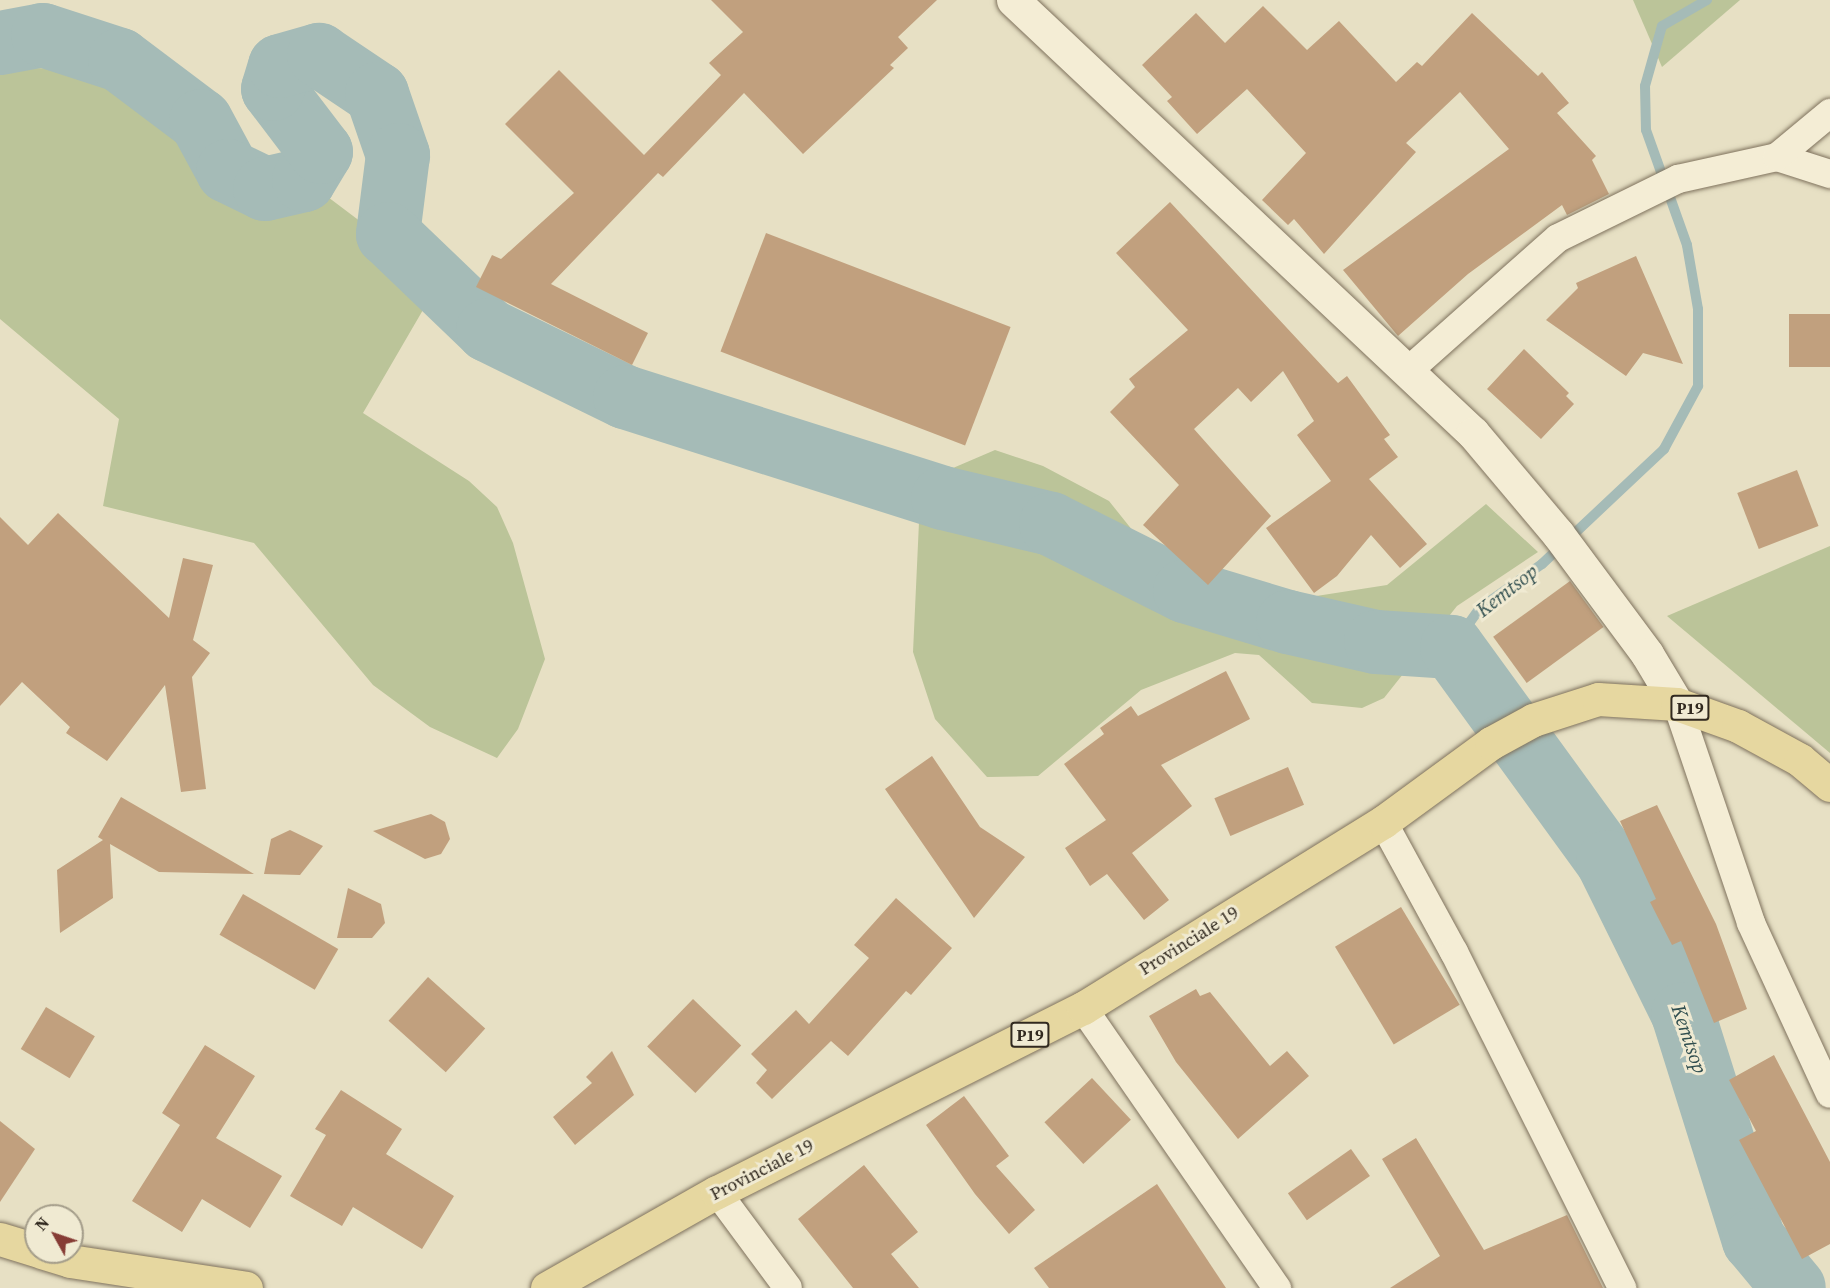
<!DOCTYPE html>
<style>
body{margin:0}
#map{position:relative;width:1830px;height:1288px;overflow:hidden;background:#e7e0c4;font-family:"Source Serif 4",serif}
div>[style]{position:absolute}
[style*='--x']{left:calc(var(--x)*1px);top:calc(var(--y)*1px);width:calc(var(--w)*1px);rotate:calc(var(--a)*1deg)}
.green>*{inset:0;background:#bbc499}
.stream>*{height:10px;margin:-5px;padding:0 5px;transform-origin:5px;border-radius:5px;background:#a5bbb7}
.river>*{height:64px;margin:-32px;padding:0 32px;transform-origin:32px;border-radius:32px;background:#a5bbb7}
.building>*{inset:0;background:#c1a07e;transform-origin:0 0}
.roads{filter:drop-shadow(0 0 2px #7f725d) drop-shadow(0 0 2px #7f725d)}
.street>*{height:28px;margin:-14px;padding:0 14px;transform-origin:14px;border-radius:14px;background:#f4edd5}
.secondary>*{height:33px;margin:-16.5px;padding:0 16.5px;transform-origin:16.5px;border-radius:16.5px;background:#f4edd5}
.primary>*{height:33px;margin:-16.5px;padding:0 16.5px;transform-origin:16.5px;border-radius:16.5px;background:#e6d7a0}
span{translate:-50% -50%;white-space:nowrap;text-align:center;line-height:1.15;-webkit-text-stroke:6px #f0ead2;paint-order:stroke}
.shield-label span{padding:2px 4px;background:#f0ead2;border:2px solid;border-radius:4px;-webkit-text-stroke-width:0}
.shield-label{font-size:16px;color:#31291f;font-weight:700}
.street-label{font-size:18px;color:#31291f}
.water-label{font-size:20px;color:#304e4f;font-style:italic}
.north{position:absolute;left:24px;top:1204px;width:60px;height:60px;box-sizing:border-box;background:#f0ead2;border:2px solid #a49d8a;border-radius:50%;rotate:310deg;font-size:16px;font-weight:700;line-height:24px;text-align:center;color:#31291f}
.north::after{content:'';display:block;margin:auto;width:21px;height:27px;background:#863c35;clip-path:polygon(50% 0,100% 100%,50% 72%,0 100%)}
</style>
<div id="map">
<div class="green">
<div style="clip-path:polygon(1633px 0,1740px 0,1662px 67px)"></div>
<div style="clip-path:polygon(0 67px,68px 69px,130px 90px,184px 127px,225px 187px,263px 209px,316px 188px,369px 228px,434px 291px,363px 413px,469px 481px,497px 507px,513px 543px,545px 659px,518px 729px,497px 758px,430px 727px,373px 685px,254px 543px,103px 506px,119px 419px,0 319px)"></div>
<div style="clip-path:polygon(995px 450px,1043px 466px,1109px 501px,1157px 561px,1198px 593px,1310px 597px,1387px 585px,1486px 504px,1538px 552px,1457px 606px,1384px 698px,1362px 708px,1312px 703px,1259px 655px,1235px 653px,1141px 690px,1038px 776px,987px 777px,935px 719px,913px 652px,919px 522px,939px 474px)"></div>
<div style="clip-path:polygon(1830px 546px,1830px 753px,1667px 616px)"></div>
</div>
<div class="stream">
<div style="--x:1452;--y:647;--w:48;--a:-54.3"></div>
<div style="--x:1480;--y:608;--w:76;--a:-35.4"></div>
<div style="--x:1542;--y:564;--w:168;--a:-43.3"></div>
<div style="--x:1664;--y:449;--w:72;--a:-61.6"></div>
<div style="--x:1698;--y:386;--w:77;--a:-90"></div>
<div style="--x:1698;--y:309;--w:65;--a:-99.8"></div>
<div style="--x:1687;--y:245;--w:122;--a:-109.6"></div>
<div style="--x:1646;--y:130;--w:44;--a:-91.3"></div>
<div style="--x:1645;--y:86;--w:62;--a:-74.2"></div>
<div style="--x:1662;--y:26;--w:52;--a:-30"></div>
</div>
<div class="river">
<div style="--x:0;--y:43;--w:44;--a:-10.5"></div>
<div style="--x:43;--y:35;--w:81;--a:18"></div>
<div style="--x:120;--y:60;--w:101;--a:37"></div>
<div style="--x:201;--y:121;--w:57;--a:61.6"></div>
<div style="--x:228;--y:171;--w:41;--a:25.9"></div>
<div style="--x:265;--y:189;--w:40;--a:-13"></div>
<div style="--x:304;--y:180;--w:33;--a:-59"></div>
<div style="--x:321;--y:152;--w:79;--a:-127.3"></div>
<div style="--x:273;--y:89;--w:24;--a:-73"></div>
<div style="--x:280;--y:66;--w:41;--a:-15.8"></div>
<div style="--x:319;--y:55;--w:70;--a:33.9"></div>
<div style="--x:377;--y:94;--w:65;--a:71"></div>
<div style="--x:398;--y:155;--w:80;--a:97.2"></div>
<div style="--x:388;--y:234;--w:139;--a:43.8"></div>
<div style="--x:488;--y:330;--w:153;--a:26.1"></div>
<div style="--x:625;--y:397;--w:334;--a:17.6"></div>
<div style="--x:943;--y:498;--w:111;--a:13.5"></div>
<div style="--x:1051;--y:524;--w:150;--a:26.6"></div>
<div style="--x:1185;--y:591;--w:108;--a:16.8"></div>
<div style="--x:1288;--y:622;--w:90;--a:12.8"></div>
<div style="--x:1376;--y:642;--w:76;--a:3.8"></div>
<div style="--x:1452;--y:647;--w:266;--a:54"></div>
<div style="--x:1608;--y:862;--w:169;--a:63.7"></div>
<div style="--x:1683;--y:1014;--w:237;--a:72.6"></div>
<div style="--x:1754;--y:1240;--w:62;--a:50.2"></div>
</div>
<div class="building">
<div style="clip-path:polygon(711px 0,937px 0,898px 37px,908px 48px,890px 65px,894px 68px,803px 154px,744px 93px,663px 177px,658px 173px,551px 284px,648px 333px,632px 365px,476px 287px,492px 255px,501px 259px,574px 193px,505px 124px,559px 70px,644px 155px,721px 75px,709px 63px,743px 32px)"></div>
<div style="clip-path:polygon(1263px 6px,1307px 50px,1339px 21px,1396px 82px,1417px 62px,1422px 66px,1472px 13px,1538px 76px,1542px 72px,1569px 103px,1557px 113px,1596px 156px,1592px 160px,1609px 194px,1567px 215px,1562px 205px,1468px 274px,1398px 336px,1343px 270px,1509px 149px,1460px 92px,1406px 143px,1416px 152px,1324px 254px,1294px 219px,1288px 225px,1262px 200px,1306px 153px,1247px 89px,1197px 134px,1167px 101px,1172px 97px,1142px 65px,1196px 13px,1225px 43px)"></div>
<div style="clip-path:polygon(1170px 202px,1338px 383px,1347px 376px,1390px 435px,1384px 439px,1398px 457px,1369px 479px,1427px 544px,1400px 568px,1371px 535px,1337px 576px,1314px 593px,1266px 528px,1331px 481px,1297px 435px,1314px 421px,1283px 371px,1251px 402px,1238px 388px,1194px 429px,1271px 516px,1208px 585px,1143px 525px,1179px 485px,1110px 412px,1135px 387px,1129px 379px,1188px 330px,1116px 253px)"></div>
<div style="left:766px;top:233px;width:262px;height:127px;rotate:21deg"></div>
<div style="clip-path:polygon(1636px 256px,1683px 364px,1643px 353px,1626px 376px,1546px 320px,1578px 288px,1576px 283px)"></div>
<div style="left:1830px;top:314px;width:53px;height:41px;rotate:90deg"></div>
<div style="clip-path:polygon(1524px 349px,1569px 393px,1566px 396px,1574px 404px,1541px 439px,1487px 389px)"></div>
<div style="left:1797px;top:470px;width:60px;height:64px;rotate:69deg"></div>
<div style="clip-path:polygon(58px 513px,169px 618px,183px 558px,213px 565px,193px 640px,210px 653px,192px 677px,206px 789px,181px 792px,165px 685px,107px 761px,66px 733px,70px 727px,22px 682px,0 706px,0 517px,28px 545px)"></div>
<div style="left:1570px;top:581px;width:57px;height:95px;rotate:54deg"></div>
<div style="clip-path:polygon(1226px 671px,1250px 719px,1161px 765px,1192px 806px,1132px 853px,1169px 900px,1144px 920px,1107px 874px,1090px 886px,1065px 848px,1106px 820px,1064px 764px,1104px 734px,1100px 728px,1131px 706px,1138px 716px)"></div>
<div style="clip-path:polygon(932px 756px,980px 827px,1025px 857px,974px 918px,885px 789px)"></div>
<div style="left:1288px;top:767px;width:41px;height:80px;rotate:67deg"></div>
<div style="clip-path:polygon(121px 797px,254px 874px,159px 872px,110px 844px,113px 898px,60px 933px,57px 870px,103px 840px,98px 837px)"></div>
<div style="clip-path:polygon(1657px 805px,1716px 924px,1747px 1009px,1714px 1023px,1681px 941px,1672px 945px,1650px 902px,1656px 899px,1620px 821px)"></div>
<div style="clip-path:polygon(431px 814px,445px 822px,450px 839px,441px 854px,425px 859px,373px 831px)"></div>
<div style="clip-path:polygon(290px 830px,323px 846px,300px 875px,264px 874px,271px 839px)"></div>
<div style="clip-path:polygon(348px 888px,381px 904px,385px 923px,372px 938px,337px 938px)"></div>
<div style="left:243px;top:894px;width:110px;height:47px;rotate:30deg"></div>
<div style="clip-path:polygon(896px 898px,952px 948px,911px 995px,906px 991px,848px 1056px,831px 1041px,772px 1099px,756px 1083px,767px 1070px,751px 1054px,796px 1010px,809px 1024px,869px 958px,854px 945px)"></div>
<div style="left:1401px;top:907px;width:114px;height:77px;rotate:59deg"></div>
<div style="left:428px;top:977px;width:77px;height:59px;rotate:42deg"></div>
<div style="clip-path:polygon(1196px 989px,1200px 996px,1210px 992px,1270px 1066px,1287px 1051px,1309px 1076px,1238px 1139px,1176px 1062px,1149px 1016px)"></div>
<div style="left:693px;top:999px;width:67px;height:66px;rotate:44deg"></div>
<div style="left:46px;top:1007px;width:57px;height:49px;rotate:31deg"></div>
<div style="clip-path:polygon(205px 1045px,255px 1076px,216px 1138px,282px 1176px,250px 1228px,202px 1199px,182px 1232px,132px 1201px,180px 1125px,162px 1113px)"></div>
<div style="clip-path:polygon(612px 1051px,634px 1095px,575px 1145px,553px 1117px,592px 1083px,586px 1077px)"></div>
<div style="clip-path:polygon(1774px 1055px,1830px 1162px,1830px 1244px,1802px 1259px,1739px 1140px,1756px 1131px,1729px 1080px)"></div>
<div style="left:1092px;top:1078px;width:57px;height:65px;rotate:47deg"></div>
<div style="clip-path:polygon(341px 1090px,402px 1129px,386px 1154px,454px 1196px,422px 1249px,353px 1207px,342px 1226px,290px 1196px,326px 1135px,315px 1129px)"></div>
<div style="clip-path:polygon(964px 1096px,1009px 1156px,996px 1166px,1035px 1210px,1009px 1234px,975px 1194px,926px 1125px)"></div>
<div style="clip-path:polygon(0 1121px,35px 1149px,0 1202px)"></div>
<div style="clip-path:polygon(1416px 1138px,1484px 1250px,1567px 1215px,1603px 1288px,1390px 1288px,1440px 1256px,1382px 1159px)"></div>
<div style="left:1351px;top:1149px;width:33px;height:77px;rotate:55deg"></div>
<div style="clip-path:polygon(864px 1165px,918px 1232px,891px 1254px,919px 1288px,853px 1288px,798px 1219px)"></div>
<div style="clip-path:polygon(1157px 1184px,1226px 1288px,1049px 1288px,1034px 1268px)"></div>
</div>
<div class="roads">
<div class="street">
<div style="--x:1777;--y:157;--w:56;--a:17.8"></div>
<div style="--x:1408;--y:371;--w:200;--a:-41.6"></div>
<div style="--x:1558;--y:238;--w:134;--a:-26.2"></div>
<div style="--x:1678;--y:179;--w:101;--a:-12.5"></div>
<div style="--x:1777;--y:157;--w:69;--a:-39.7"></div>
<div style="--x:1677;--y:704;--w:231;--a:71.3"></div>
<div style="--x:1751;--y:923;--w:188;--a:65.2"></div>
<div style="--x:1383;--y:822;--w:148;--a:61.4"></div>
<div style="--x:1454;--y:952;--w:376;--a:63.4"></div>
<div style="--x:1083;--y:1008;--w:341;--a:55.3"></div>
<div style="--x:717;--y:1192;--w:119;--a:53.5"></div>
</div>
<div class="secondary">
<div style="--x:1013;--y:0;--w:632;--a:43.27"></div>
<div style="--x:1473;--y:433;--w:132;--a:49.9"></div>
<div style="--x:1558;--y:534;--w:149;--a:53.4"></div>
<div style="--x:1647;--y:654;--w:58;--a:59"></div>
</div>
<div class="primary">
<div style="--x:0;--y:1239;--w:38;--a:17"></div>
<div style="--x:41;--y:1252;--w:30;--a:17"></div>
<div style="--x:70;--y:1261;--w:178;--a:8.7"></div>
<div style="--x:547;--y:1288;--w:195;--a:-29.5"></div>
<div style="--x:717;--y:1192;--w:410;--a:-26.7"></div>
<div style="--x:1083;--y:1008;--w:353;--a:-31.8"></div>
<div style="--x:1383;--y:822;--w:134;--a:-36.2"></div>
<div style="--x:1491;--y:743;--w:48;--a:-28.7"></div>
<div style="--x:1533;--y:720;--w:68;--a:-17.9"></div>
<div style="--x:1598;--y:699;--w:79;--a:3.6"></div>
<div style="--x:1677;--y:704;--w:65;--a:19.8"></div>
<div style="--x:1738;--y:726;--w:71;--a:28.7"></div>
<div style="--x:1800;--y:760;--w:39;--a:40"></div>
</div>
</div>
<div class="shield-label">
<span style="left:1690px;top:708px">P19</span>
<span style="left:1030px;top:1035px">P19</span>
</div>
<div class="street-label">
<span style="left:1189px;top:941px;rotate:-32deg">Provinciale 19</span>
<span style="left:762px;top:1170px;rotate:-27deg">Provinciale 19</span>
</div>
<div class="water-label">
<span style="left:1507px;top:591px;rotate:-38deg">Kemtsop</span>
<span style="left:1689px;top:1039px;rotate:71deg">Kemtsop</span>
</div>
<div class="north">N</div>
</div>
